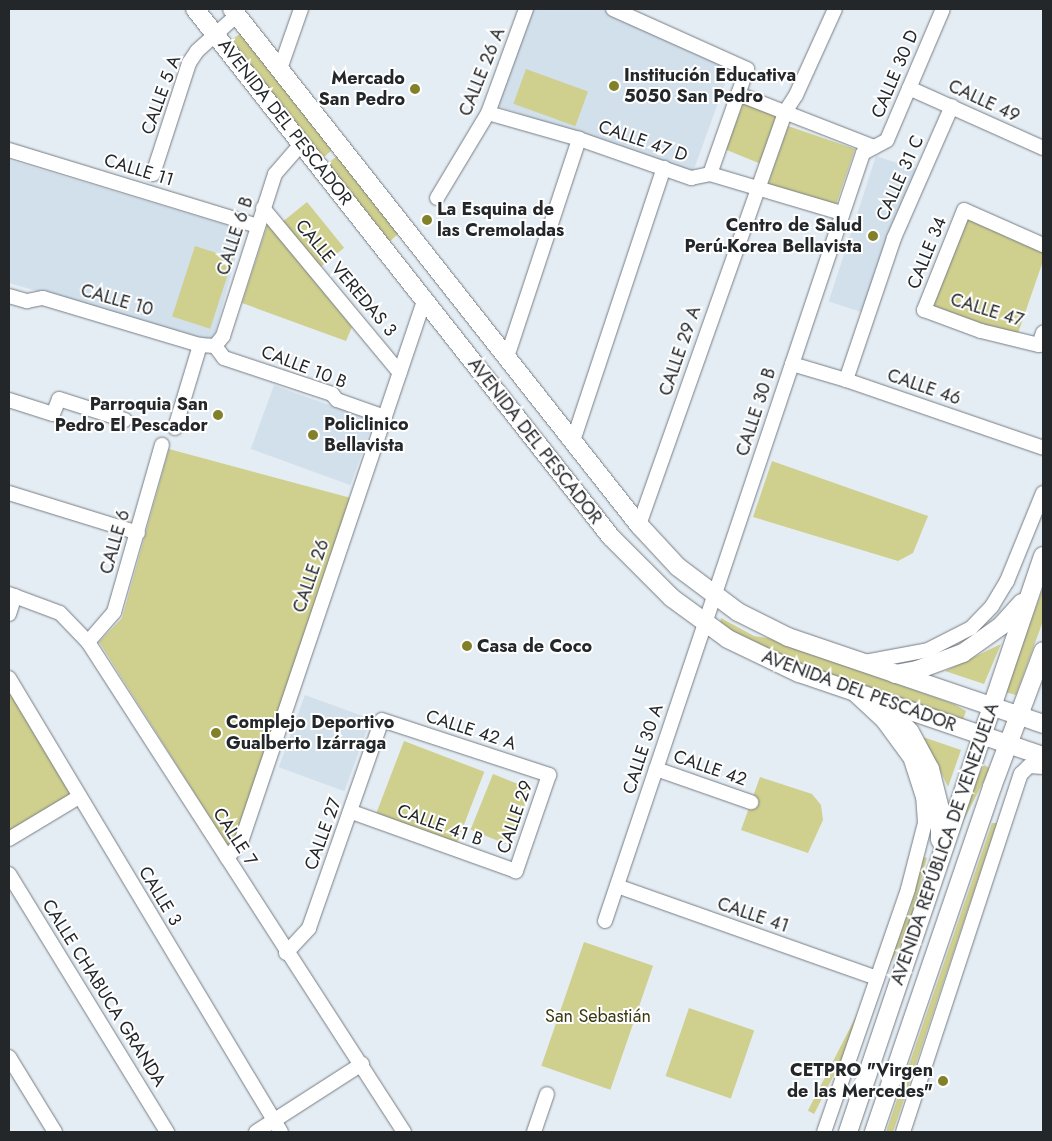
<!DOCTYPE html>
<meta charset="utf-8">
<style>
body{margin:0}
#map{position:relative;width:1052px;height:1141px;overflow:hidden;background:#e5edf4;font-family:Jost,sans-serif}
div>[style]{position:absolute}
[style*='--x']{left:calc(var(--x)*1px);top:calc(var(--y)*1px);width:calc(var(--w)*1px);rotate:calc(var(--a)*1deg)}
.built>*{inset:0;background:#d2e0ec;transform-origin:0 0}
.green>*{inset:0;background:#cfcf8e;transform-origin:0 0}
.roads{filter:drop-shadow(0 0 1px #767d83) drop-shadow(0 0 1px #767d83)}
.minor>*{height:14px;margin:-7px;padding:0 7px;transform-origin:7px;border-radius:7px;background:#fff}
.major>*{height:18px;margin:-9px;padding:0 9px;transform-origin:9px;border-radius:9px;background:#fff}
.dots>*{width:14px;height:14px;translate:-50% -50%;box-sizing:border-box;border:2px solid #fff;border-radius:50%}
span{translate:-50% -50%;white-space:nowrap;text-align:center;line-height:1.15;-webkit-text-stroke:4px #fff;paint-order:stroke}
.street-label{font-size:18px;color:#24272a}
.poi-label{font-size:18px;color:#24272a;font-weight:700}
.left{translate:0 -50%;text-align:left}
.right{translate:-100% -50%;text-align:right}
.park-label{font-size:18px;color:#3a390f}
.frame{position:absolute;inset:0;border:10px solid #24272a;pointer-events:none}
</style>
<div id="map">
<div class="built">
<div style="clip-path:polygon(533px 9px,603px 9px,731px 67px,693px 172px,497px 106px)"></div>
<div style="left:876px;top:156px;width:47px;height:153px;rotate:18deg"></div>
<div style="clip-path:polygon(9px 160px,243px 230px,213px 341px,9px 283px)"></div>
<div style="left:274px;top:385px;width:106px;height:68px;rotate:20deg"></div>
<div style="left:305px;top:695px;width:70px;height:77px;rotate:20deg"></div>
</div>
<div class="green">
<div style="clip-path:polygon(240px 34px,333px 149px,323px 158px,231px 40px)"></div>
<div style="left:526px;top:69px;width:66px;height:37px;rotate:20deg"></div>
<div style="left:744px;top:102px;width:37px;height:51px;rotate:22deg"></div>
<div style="left:788px;top:126px;width:71px;height:63px;rotate:19deg"></div>
<div style="clip-path:polygon(337px 156px,399px 233px,388px 243px,327px 164px)"></div>
<div style="left:307px;top:202px;width:59px;height:36px;rotate:51deg"></div>
<div style="clip-path:polygon(965px 218px,1043px 248px,1043px 261px,1016px 339px,930px 308px)"></div>
<div style="clip-path:polygon(268px 223px,352px 327px,346px 341px,242px 303px)"></div>
<div style="left:195px;top:246px;width:40px;height:74px;rotate:18deg"></div>
<div style="clip-path:polygon(169px 449px,351px 498px,245px 825px,228px 846px,99px 642px,122px 618px)"></div>
<div style="clip-path:polygon(772px 461px,928px 516px,913px 553px,898px 561px,753px 517px)"></div>
<div style="clip-path:polygon(1043px 588px,1043px 621px,1016px 695px,1005px 692px)"></div>
<div style="clip-path:polygon(721px 618px,754px 636px,768px 638px,954px 704px,966px 711px,963px 720px,790px 661px,737px 635px,720px 623px)"></div>
<div style="clip-path:polygon(1001px 644px,984px 684px,945px 671px)"></div>
<div style="clip-path:polygon(9px 690px,71px 795px,9px 832px)"></div>
<div style="clip-path:polygon(923px 737px,961px 750px,948px 787px,937px 764px)"></div>
<div style="left:404px;top:741px;width:86px;height:77px;rotate:21deg"></div>
<div style="left:984px;top:765px;width:7px;height:388px;rotate:27deg"></div>
<div style="left:493px;top:774px;width:41px;height:60px;rotate:22deg"></div>
<div style="clip-path:polygon(760px 777px,812px 794px,821px 805px,823px 820px,808px 853px,741px 830px)"></div>
<div style="clip-path:polygon(992px 823px,997px 823px,893px 1132px,886px 1132px)"></div>
<div style="left:923px;top:857px;width:4px;height:290px;rotate:14deg"></div>
<div style="left:584px;top:942px;width:73px;height:131px;rotate:19deg"></div>
<div style="left:689px;top:1008px;width:69px;height:72px;rotate:19deg"></div>
</div>
<div class="roads">
<div class="minor">
<div style="--x:613;--y:9;--w:147;--a:24.1"></div>
<div style="--x:747;--y:69;--w:111;--a:109.4"></div>
<div style="--x:280;--y:69;--w:64;--a:-70.7"></div>
<div style="--x:909;--y:88;--w:147;--a:24.1"></div>
<div style="--x:738;--y:94;--w:146;--a:21.3"></div>
<div style="--x:488;--y:113;--w:95;--a:15.9"></div>
<div style="--x:579;--y:139;--w:119;--a:19.2"></div>
<div style="--x:691;--y:178;--w:19;--a:-12"></div>
<div style="--x:710;--y:174;--w:138;--a:16.5"></div>
<div style="--x:9;--y:150;--w:260;--a:17"></div>
<div style="--x:153;--y:174;--w:117;--a:-72"></div>
<div style="--x:189;--y:63;--w:14;--a:-56"></div>
<div style="--x:197;--y:51;--w:54;--a:-42"></div>
<div style="--x:437;--y:198;--w:99;--a:-59"></div>
<div style="--x:488;--y:113;--w:111;--a:-69.9"></div>
<div style="--x:263;--y:208;--w:214;--a:50.3"></div>
<div style="--x:1043;--y:245;--w:86;--a:-156.1"></div>
<div style="--x:964;--y:210;--w:108;--a:111.8"></div>
<div style="--x:924;--y:310;--w:61;--a:20.2"></div>
<div style="--x:981;--y:331;--w:60;--a:13.6"></div>
<div style="--x:1039;--y:345;--w:13;--a:-72"></div>
<div style="--x:9;--y:296;--w:19;--a:16"></div>
<div style="--x:27;--y:301;--w:16;--a:-11"></div>
<div style="--x:43;--y:298;--w:164;--a:16.7"></div>
<div style="--x:200;--y:345;--w:15;--a:4"></div>
<div style="--x:215;--y:346;--w:13;--a:-51"></div>
<div style="--x:223;--y:336;--w:170;--a:-72.2"></div>
<div style="--x:275;--y:174;--w:40;--a:-49"></div>
<div style="--x:215;--y:346;--w:15;--a:53"></div>
<div style="--x:224;--y:358;--w:114;--a:18.4"></div>
<div style="--x:332;--y:394;--w:8;--a:50"></div>
<div style="--x:337;--y:400;--w:51;--a:19.5"></div>
<div style="--x:507;--y:357;--w:230;--a:-71.7"></div>
<div style="--x:792;--y:364;--w:56;--a:16.5"></div>
<div style="--x:846;--y:380;--w:208;--a:19"></div>
<div style="--x:846;--y:380;--w:150;--a:-71.3"></div>
<div style="--x:894;--y:238;--w:144;--a:-66.3"></div>
<div style="--x:9;--y:400;--w:46;--a:17.7"></div>
<div style="--x:53;--y:414;--w:16;--a:-68"></div>
<div style="--x:59;--y:399;--w:69;--a:17.7"></div>
<div style="--x:175;--y:428;--w:87;--a:-73.2"></div>
<div style="--x:573;--y:441;--w:288;--a:-71.6"></div>
<div style="--x:9;--y:493;--w:135;--a:17.2"></div>
<div style="--x:639;--y:525;--w:438;--a:-70.5"></div>
<div style="--x:785;--y:112;--w:20;--a:-57"></div>
<div style="--x:796;--y:95;--w:94;--a:-65.6"></div>
<div style="--x:9;--y:594;--w:54;--a:20.4"></div>
<div style="--x:60;--y:613;--w:40;--a:46"></div>
<div style="--x:88;--y:642;--w:583;--a:57.18"></div>
<div style="--x:9;--y:614;--w:19;--a:-72"></div>
<div style="--x:88;--y:642;--w:40;--a:-49"></div>
<div style="--x:114;--y:612;--w:174;--a:-74"></div>
<div style="--x:865;--y:662;--w:64;--a:-10.8"></div>
<div style="--x:928;--y:650;--w:48;--a:-27.1"></div>
<div style="--x:971;--y:628;--w:30;--a:-46"></div>
<div style="--x:992;--y:606;--w:29;--a:-59"></div>
<div style="--x:1007;--y:581;--w:95;--a:-67.8"></div>
<div style="--x:9;--y:678;--w:529;--a:59.07"></div>
<div style="--x:656;--y:769;--w:101;--a:19.2"></div>
<div style="--x:9;--y:839;--w:82;--a:-31"></div>
<div style="--x:227;--y:858;--w:21;--a:-49"></div>
<div style="--x:241;--y:842;--w:571;--a:-71.31"></div>
<div style="--x:9;--y:874;--w:303;--a:58.5"></div>
<div style="--x:617;--y:886;--w:276;--a:19.5"></div>
<div style="--x:605;--y:921;--w:810;--a:-71.43"></div>
<div style="--x:863;--y:153;--w:27;--a:-28"></div>
<div style="--x:887;--y:140;--w:142;--a:-66.9"></div>
<div style="--x:286;--y:953;--w:34;--a:-47"></div>
<div style="--x:309;--y:928;--w:220;--a:-70.7"></div>
<div style="--x:382;--y:720;--w:176;--a:18.2"></div>
<div style="--x:549;--y:775;--w:102;--a:109"></div>
<div style="--x:516;--y:871;--w:174;--a:-160.2"></div>
<div style="--x:9;--y:1057;--w:88;--a:58.5"></div>
<div style="--x:256;--y:1132;--w:126;--a:-32.7"></div>
<div style="--x:534;--y:1132;--w:40;--a:-71.1"></div>
<div style="--x:824;--y:1132;--w:257;--a:-70.9"></div>
<div style="--x:908;--y:889;--w:68;--a:-75.6"></div>
<div style="--x:925;--y:823;--w:26;--a:-94"></div>
<div style="--x:923;--y:797;--w:40;--a:-108"></div>
<div style="--x:911;--y:759;--w:47;--a:-126.4"></div>
<div style="--x:883;--y:721;--w:42;--a:-136.9"></div>
<div style="--x:903;--y:1132;--w:377;--a:-71.8"></div>
<div style="--x:1021;--y:774;--w:11;--a:-45"></div>
<div style="--x:1029;--y:766;--w:14;--a:4"></div>
</div>
<div class="major">
<div style="--x:195;--y:9;--w:672;--a:51.77"></div>
<div style="--x:611;--y:537;--w:86;--a:45"></div>
<div style="--x:672;--y:598;--w:69;--a:36.2"></div>
<div style="--x:728;--y:639;--w:79;--a:25.6"></div>
<div style="--x:799;--y:673;--w:258;--a:18.8"></div>
<div style="--x:232;--y:9;--w:657;--a:51.74"></div>
<div style="--x:639;--y:525;--w:57;--a:47.1"></div>
<div style="--x:678;--y:567;--w:75;--a:36.9"></div>
<div style="--x:738;--y:612;--w:56;--a:26.6"></div>
<div style="--x:788;--y:637;--w:269;--a:18.8"></div>
<div style="--x:895;--y:674;--w:22;--a:-10"></div>
<div style="--x:917;--y:670;--w:49;--a:-20.3"></div>
<div style="--x:963;--y:653;--w:47;--a:-35.4"></div>
<div style="--x:1001;--y:626;--w:31;--a:-48"></div>
<div style="--x:884;--y:705;--w:37;--a:46"></div>
<div style="--x:910;--y:732;--w:42;--a:61.6"></div>
<div style="--x:930;--y:769;--w:41;--a:76"></div>
<div style="--x:940;--y:809;--w:31;--a:90"></div>
<div style="--x:848;--y:1132;--w:608;--a:-71.3"></div>
<div style="--x:874;--y:1132;--w:365;--a:-71.1"></div>
<div style="--x:992;--y:787;--w:145;--a:-69.4"></div>
</div>
</div>
<div class="dots">
<div style="left:614px;top:86px;background:#828029"></div>
<div style="left:415px;top:89px;background:#828029"></div>
<div style="left:427px;top:220px;background:#828029"></div>
<div style="left:873px;top:236px;background:#828029"></div>
<div style="left:218px;top:415px;background:#828029"></div>
<div style="left:313px;top:435px;background:#828029"></div>
<div style="left:467px;top:646px;background:#828029"></div>
<div style="left:216px;top:733px;background:#828029"></div>
<div style="left:943px;top:1081px;background:#828029"></div>
</div>
<div class="street-label">
<span style="left:482px;top:72px;rotate:-68deg">CALLE 26 A</span>
<span style="left:895px;top:74px;rotate:-67deg">CALLE 30 D</span>
<span style="left:161px;top:95px;rotate:-70deg">CALLE 5 A</span>
<span style="left:984px;top:101px;rotate:25deg">CALLE 49</span>
<span style="left:285px;top:122px;rotate:52deg">AVENIDA DEL PESCADOR</span>
<span style="left:643px;top:141px;rotate:19deg">CALLE 47 D</span>
<span style="left:139px;top:170px;rotate:17deg">CALLE 11</span>
<span style="left:900px;top:178px;rotate:-66deg">CALLE 31 C</span>
<span style="left:235px;top:236px;rotate:-72deg">CALLE 6 B</span>
<span style="left:927px;top:253px;rotate:-68deg">CALLE 34</span>
<span style="left:346px;top:278px;rotate:50deg">CALLE VEREDAS 3</span>
<span style="left:117px;top:300px;rotate:16deg">CALLE 10</span>
<span style="left:987px;top:310px;rotate:17deg">CALLE 47</span>
<span style="left:680px;top:351px;rotate:-71deg">CALLE 29 A</span>
<span style="left:304px;top:367px;rotate:21deg">CALLE 10 B</span>
<span style="left:924px;top:387px;rotate:19deg">CALLE 46</span>
<span style="left:756px;top:412px;rotate:-72deg">CALLE 30 B</span>
<span style="left:535px;top:441px;rotate:52deg">AVENIDA DEL PESCADOR</span>
<span style="left:115px;top:542px;rotate:-74deg">CALLE 6</span>
<span style="left:311px;top:576px;rotate:-71deg">CALLE 26</span>
<span style="left:859px;top:691px;rotate:20deg">AVENIDA DEL PESCADOR</span>
<span style="left:471px;top:730px;rotate:18deg">CALLE 42 A</span>
<span style="left:643px;top:749px;rotate:-72deg">CALLE 30 A</span>
<span style="left:710px;top:768px;rotate:19deg">CALLE 42</span>
<span style="left:515px;top:817px;rotate:-71deg">CALLE 29</span>
<span style="left:440px;top:825px;rotate:20deg">CALLE 41 B</span>
<span style="left:323px;top:834px;rotate:-70deg">CALLE 27</span>
<span style="left:235px;top:837px;rotate:57deg">CALLE 7</span>
<span style="left:945px;top:844px;rotate:-71deg">AVENIDA REPÚBLICA DE VENEZUELA</span>
<span style="left:160px;top:896px;rotate:59deg">CALLE 3</span>
<span style="left:753px;top:915px;rotate:19deg">CALLE 41</span>
<span style="left:104px;top:993px;rotate:58deg">CALLE CHABUCA GRANDA</span>
</div>
<div class="poi-label">
<span class="left" style="left:624px;top:86px">Institución Educativa<br>5050 San Pedro</span>
<span class="right" style="left:405px;top:89px">Mercado<br>San Pedro</span>
<span class="left" style="left:437px;top:220px">La Esquina de<br>las Cremoladas</span>
<span class="right" style="left:862px;top:236px">Centro de Salud<br>Perú-Korea Bellavista</span>
<span class="right" style="left:208px;top:415px">Parroquia San<br>Pedro El Pescador</span>
<span class="left" style="left:324px;top:435px">Policlinico<br>Bellavista</span>
<span class="left" style="left:477px;top:646px">Casa de Coco</span>
<span class="left" style="left:226px;top:733px">Complejo Deportivo<br>Gualberto Izárraga</span>
<span class="right" style="left:933px;top:1081px">CETPRO "Virgen<br>de las Mercedes"</span>
</div>
<div class="park-label">
<span style="left:598px;top:1016px">San Sebastián</span>
</div>
<div class="frame"></div>
</div>
